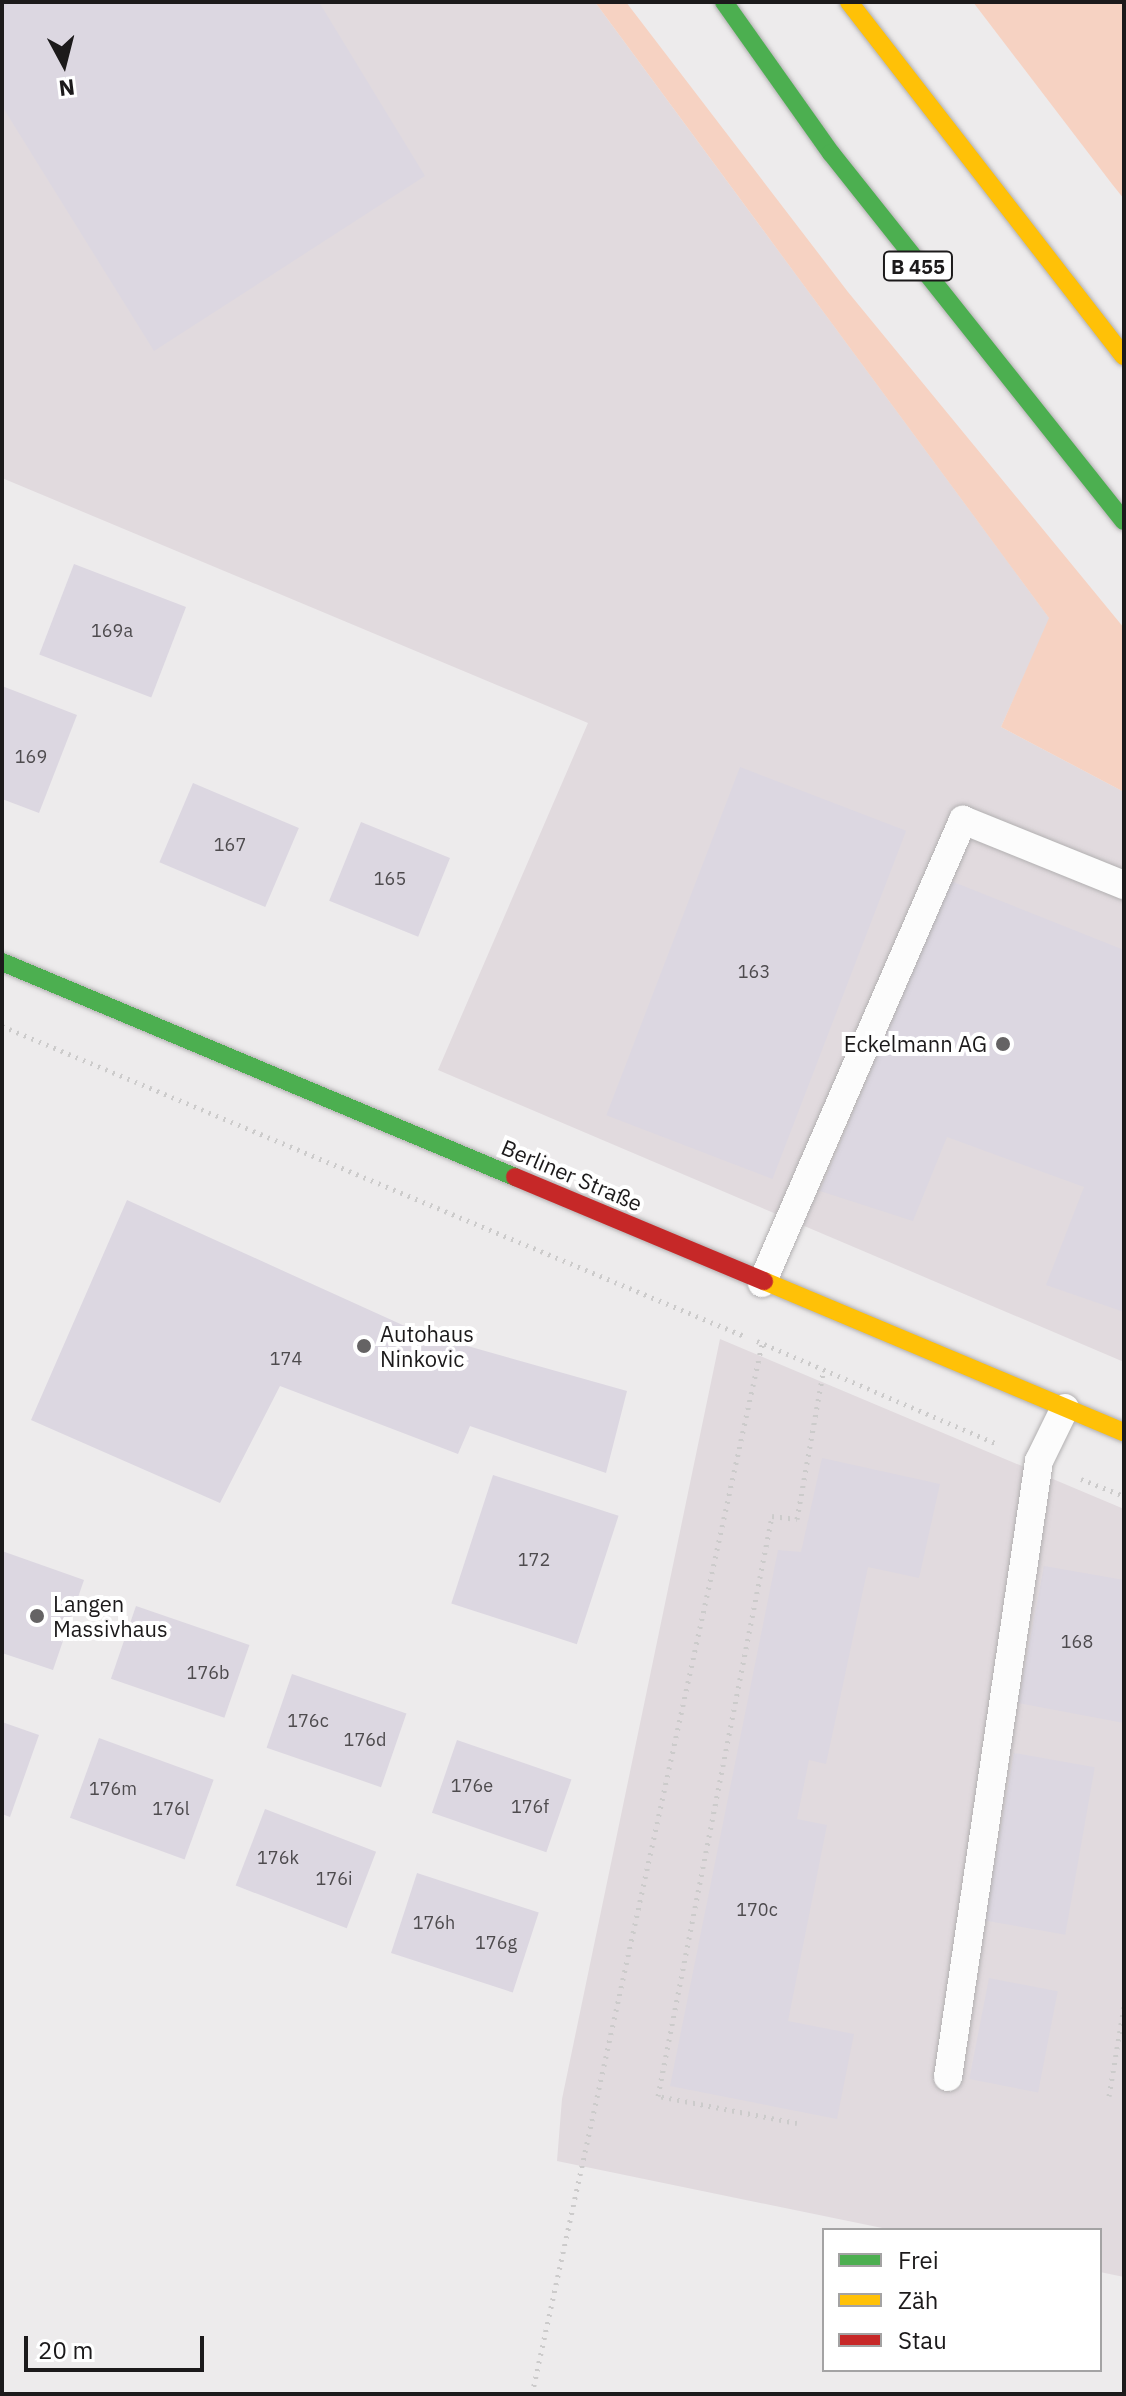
<!DOCTYPE html>
<meta charset="utf-8">
<style>
body{margin:0}
#map{position:relative;width:1126px;height:2396px;overflow:hidden;background:#edebec;font-family:"IBM Plex Sans",sans-serif}
div>[style]{position:absolute}
[style*='--x']{left:calc(var(--x)*1px);top:calc(var(--y)*1px);width:calc(var(--w)*1px);rotate:calc(var(--a)*1deg)}
.built>*{inset:0;background:#e1dade}
.green>*{inset:0;background:#f6d2c2}
.building>*{inset:0;background:#dcd7e1;transform-origin:0 0}
.path>*{height:5px;margin-top:-2.5px;transform-origin:0;background:repeating-linear-gradient(90deg,#cccbcb 0 2px,transparent 0 8px)}
.roads{filter:drop-shadow(0 0 2px #b2b0b1) drop-shadow(0 0 2px #b2b0b1)}
.lane>*{height:28px;margin:-14px;padding:0 14px;transform-origin:14px;border-radius:14px;background:#fcfcfc}
.fast>*{height:18px;margin:-9px;padding:0 9px;transform-origin:9px;border-radius:9px;background:#4caf50}
.slow>*{height:18px;margin:-9px;padding:0 9px;transform-origin:9px;border-radius:9px;background:#ffc107}
.jam>*{height:18px;margin:-9px;padding:0 9px;transform-origin:9px;border-radius:9px;background:#c62828}
.dots>*{width:22px;height:22px;translate:-50% -50%;box-sizing:border-box;border:4px solid #fff;border-radius:50%}
span{translate:-50% -50%;white-space:nowrap;text-align:center;line-height:1.15;-webkit-text-stroke:8px #fff;paint-order:stroke}
.number-label{font-size:18px;color:#4e4b4e}
.number-label span{-webkit-text-stroke-width:0}
.shield-label span{padding:2px 6px;background:#fff;border:2px solid;border-radius:6px;-webkit-text-stroke-width:0}
.shield-label{font-size:20px;color:#1c1a1b;font-weight:700}
.poi-label{font-size:22px;color:#1c1a1b}
.right{translate:-100% -50%;text-align:right}
.left{translate:0 -50%;text-align:left}
.street-label{font-size:22px;color:#1c1a1b}
.frame{position:absolute;inset:0;border:4px solid #1c1a1b;pointer-events:none}
.legend{position:absolute;left:822px;top:2228px;width:280px;height:144px;box-sizing:border-box;background:#fff;border:2px solid #a4a3a4;margin:0;padding:10px 14px;list-style:none;font-size:24px;color:#1c1a1b}
.legend li{display:flex;align-items:center;gap:16px;height:40px}
.legend b{width:40px;border:2px solid #a4a3a4}
.north{position:absolute;left:24px;top:24px;width:80px;height:80px;-webkit-text-stroke:6px #fff;paint-order:stroke;rotate:173deg;font-size:22px;font-weight:700;line-height:32px;text-align:center;color:#1c1a1b}
.north::after{content:'';display:block;margin:auto;width:28px;height:36px;background:#1c1a1b;clip-path:polygon(50% 0,100% 100%,50% 72%,0 100%)}
.scale{position:absolute;left:24px;top:2336px;width:180px;height:36px;box-sizing:border-box;border:4px solid #1c1a1b;border-top:0;padding-left:10px;font-size:24px;line-height:28px;white-space:nowrap;color:#1c1a1b;-webkit-text-stroke:6px #fff;paint-order:stroke}
</style>
<div id="map">
<div class="built">
<div style="clip-path:polygon(2px 2px,595px 2px,1050px 619px,1001px 727px,1124px 792px,1124px 1362px,438px 1070px,588px 723px,2px 478px)"></div>
<div style="clip-path:polygon(720px 1339px,1124px 1509px,1124px 2277px,1100px 2272px,1100px 2230px,892px 2230px,557px 2161px,562px 2099px)"></div>
</div>
<div class="green">
<div style="clip-path:polygon(595px 2px,626px 2px,848px 292px,1124px 628px,1124px 792px,1001px 727px,1049px 618px)"></div>
<div style="clip-path:polygon(973px 2px,1124px 2px,1124px 199px,1112px 184px)"></div>
</div>
<div class="building">
<div style="clip-path:polygon(2px 2px,319px 2px,425px 176px,154px 351px,2px 106px)"></div>
<div style="left:74px;top:564px;width:120px;height:97px;rotate:21deg"></div>
<div style="clip-path:polygon(2px 686px,77px 715px,39px 813px,2px 799px)"></div>
<div style="left:740px;top:767px;width:178px;height:373px;rotate:21deg"></div>
<div style="left:193px;top:783px;width:115px;height:86px;rotate:23deg"></div>
<div style="left:361px;top:822px;width:96px;height:85px;rotate:22deg"></div>
<div style="clip-path:polygon(951px 881px,1124px 950px,1124px 1312px,1046px 1285px,1084px 1187px,947px 1137px,913px 1221px,820px 1191px)"></div>
<div style="clip-path:polygon(127px 1200px,418px 1332px,627px 1391px,606px 1473px,470px 1426px,458px 1454px,280px 1386px,220px 1503px,31px 1420px)"></div>
<div style="clip-path:polygon(822px 1458px,940px 1484px,919px 1578px,868px 1567px,826px 1764px,809px 1760px,797px 1819px,827px 1825px,788px 2021px,854px 2034px,837px 2119px,670px 2086px,778px 1550px,801px 1552px)"></div>
<div style="left:493px;top:1475px;width:132px;height:135px;rotate:18deg"></div>
<div style="clip-path:polygon(2px 1551px,84px 1580px,53px 1670px,2px 1653px)"></div>
<div style="clip-path:polygon(1044px 1566px,1124px 1580px,1124px 1723px,1018px 1703px)"></div>
<div style="left:136px;top:1606px;width:120px;height:77px;rotate:19deg"></div>
<div style="left:292px;top:1674px;width:121px;height:78px;rotate:19deg"></div>
<div style="clip-path:polygon(2px 1722px,39px 1735px,10px 1817px,2px 1814px)"></div>
<div style="left:99px;top:1738px;width:122px;height:85px;rotate:20deg"></div>
<div style="left:457px;top:1740px;width:121px;height:77px;rotate:19deg"></div>
<div style="left:1014px;top:1753px;width:82px;height:170px;rotate:10deg"></div>
<div style="left:265px;top:1809px;width:119px;height:82px;rotate:21deg"></div>
<div style="left:417px;top:1873px;width:128px;height:84px;rotate:18deg"></div>
<div style="left:989px;top:1978px;width:70px;height:103px;rotate:11deg"></div>
</div>
<div class="path">
<div style="--x:2;--y:1026;--w:804;--a:22.67"></div>
<div style="--x:757;--y:1341;--w:261;--a:23.2"></div>
<div style="--x:1081;--y:1479;--w:46;--a:21.6"></div>
<div style="--x:1109;--y:2096;--w:91;--a:-80.5"></div>
<div style="--x:797;--y:2123;--w:142;--a:-169"></div>
<div style="--x:658;--y:2096;--w:591;--a:-78.88"></div>
<div style="--x:772;--y:1516;--w:25;--a:7"></div>
<div style="--x:797;--y:1519;--w:148;--a:-79.9"></div>
<div style="--x:532;--y:2394;--w:1079;--a:-77.64"></div>
</div>
<div class="roads">
<div class="lane">
<div style="--x:762;--y:1283;--w:505;--a:-66.53"></div>
<div style="--x:963;--y:820;--w:174;--a:22"></div>
<div style="--x:948;--y:2077;--w:623;--a:-81.6"></div>
<div style="--x:1039;--y:1461;--w:59;--a:-63.9"></div>
</div>
<div class="fast">
<div style="--x:724;--y:2;--w:185;--a:54.7"></div>
<div style="--x:831;--y:153;--w:470;--a:51.5"></div>
<div style="--x:2;--y:962;--w:556;--a:22.74"></div>
</div>
<div class="slow">
<div style="--x:849;--y:2;--w:448;--a:52.2"></div>
<div style="--x:764;--y:1281;--w:390;--a:22.8"></div>
</div>
<div class="jam">
<div style="--x:515;--y:1177;--w:270;--a:22.7"></div>
</div>
</div>
<div class="dots">
<div style="left:1003px;top:1044px;background:#656364"></div>
<div style="left:364px;top:1346px;background:#656364"></div>
<div style="left:37px;top:1616px;background:#656364"></div>
</div>
<div class="number-label">
<span style="left:112px;top:631px">169a</span>
<span style="left:31px;top:757px">169</span>
<span style="left:230px;top:845px">167</span>
<span style="left:390px;top:879px">165</span>
<span style="left:754px;top:972px">163</span>
<span style="left:286px;top:1359px">174</span>
<span style="left:534px;top:1560px">172</span>
<span style="left:1077px;top:1642px">168</span>
<span style="left:208px;top:1673px">176b</span>
<span style="left:308px;top:1721px">176c</span>
<span style="left:365px;top:1740px">176d</span>
<span style="left:472px;top:1786px">176e</span>
<span style="left:113px;top:1789px">176m</span>
<span style="left:530px;top:1807px">176f</span>
<span style="left:171px;top:1809px">176l</span>
<span style="left:278px;top:1858px">176k</span>
<span style="left:334px;top:1879px">176i</span>
<span style="left:757px;top:1910px">170c</span>
<span style="left:434px;top:1923px">176h</span>
<span style="left:496px;top:1943px">176g</span>
</div>
<div class="shield-label">
<span style="left:918px;top:266px">B 455</span>
</div>
<div class="poi-label">
<span class="right" style="left:987px;top:1044px">Eckelmann AG</span>
<span class="left" style="left:380px;top:1346px">Autohaus<br>Ninkovic</span>
<span class="left" style="left:53px;top:1616px">Langen<br>Massivhaus</span>
</div>
<div class="street-label">
<span style="left:572px;top:1175px;rotate:23deg">Berliner Straße</span>
</div>
<div class="frame"></div>
<ul class="legend">
<li><b style="height:10px;background:#4caf50"></b>Frei</li>
<li><b style="height:10px;background:#ffc107"></b>Zäh</li>
<li><b style="height:10px;background:#c62828"></b>Stau</li>
</ul>
<div class="north">N</div>
<div class="scale">20 m</div>
</div>
